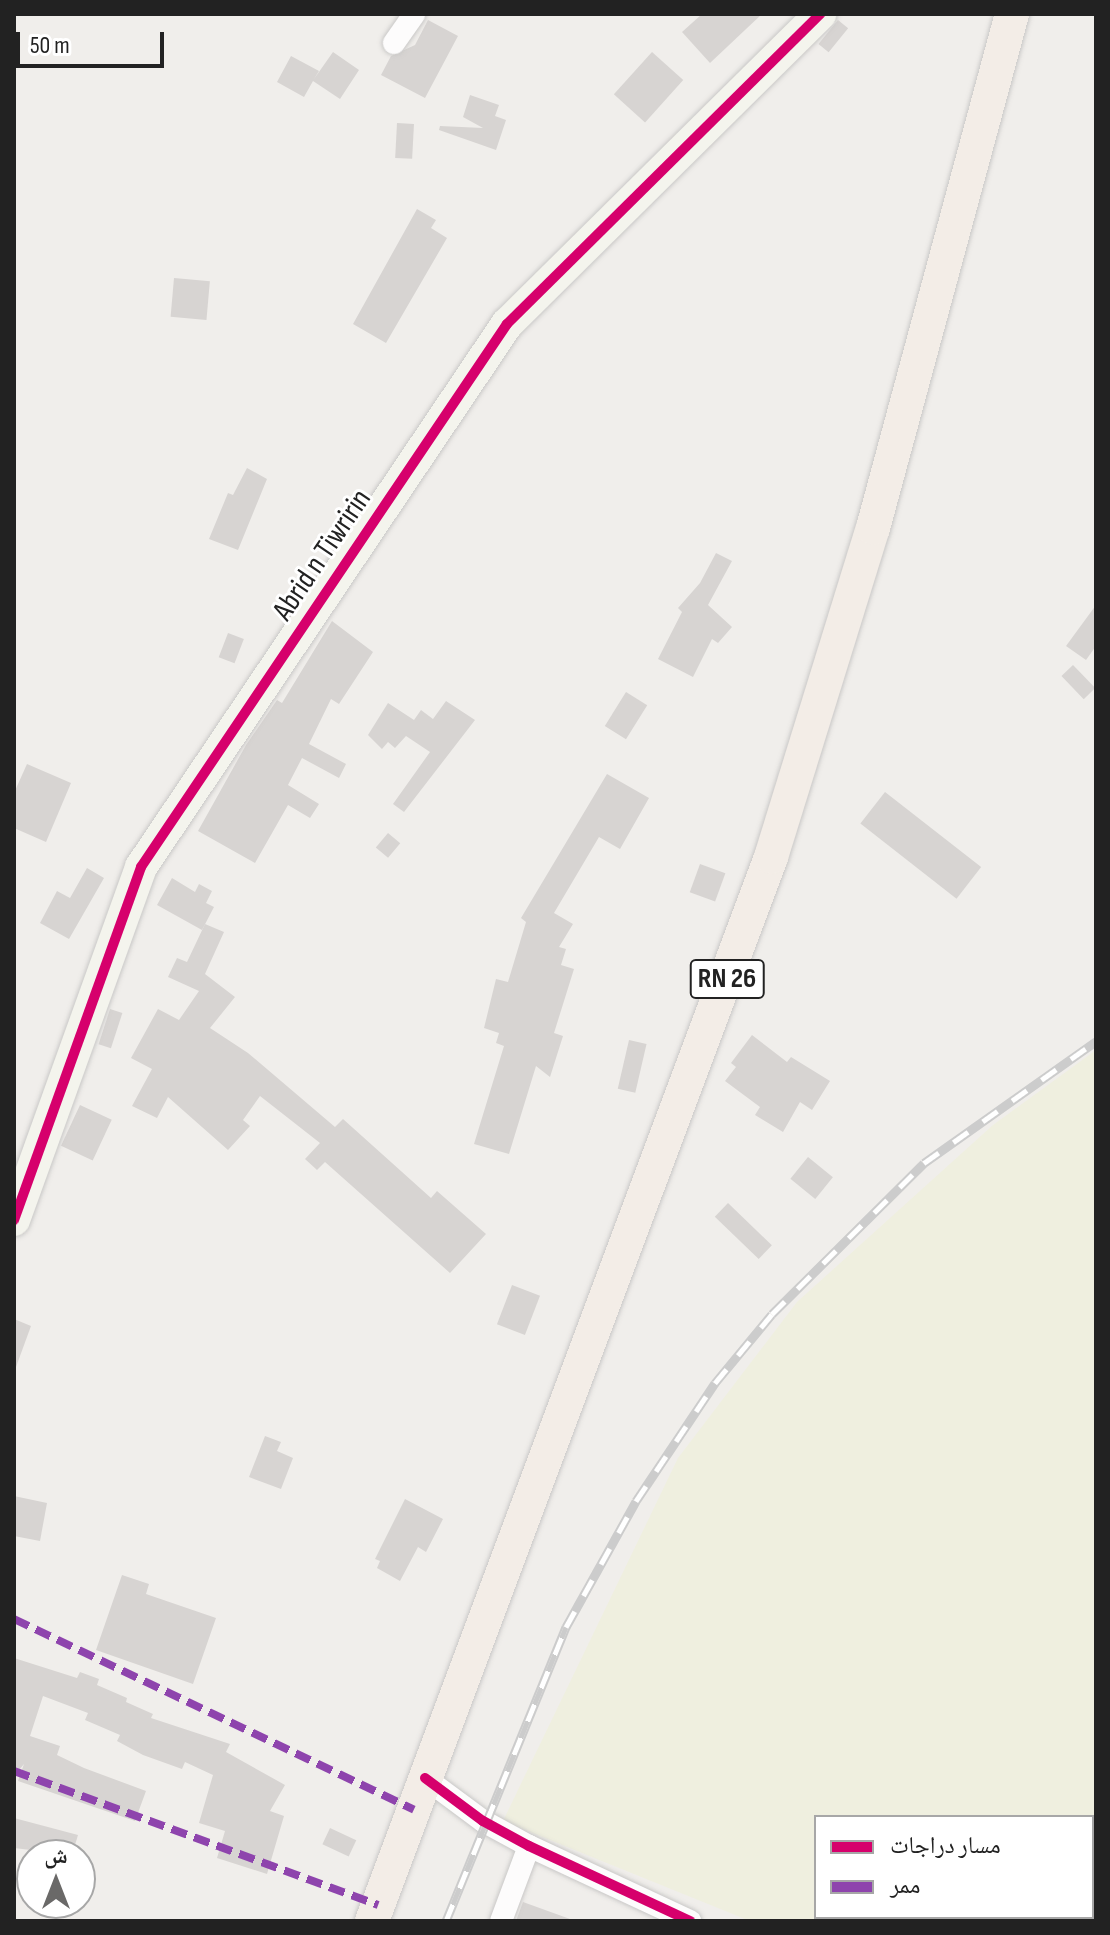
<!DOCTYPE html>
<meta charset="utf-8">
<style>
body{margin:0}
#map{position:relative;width:1110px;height:1935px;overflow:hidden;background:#f0eeeb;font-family:"Sofia Sans Condensed","Noto Naskh Arabic",sans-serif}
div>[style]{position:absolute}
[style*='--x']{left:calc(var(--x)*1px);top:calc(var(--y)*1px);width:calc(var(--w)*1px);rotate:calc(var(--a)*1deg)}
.farmland>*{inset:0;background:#efefdf}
.building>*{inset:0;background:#d7d4d2;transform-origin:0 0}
.roads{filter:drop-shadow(0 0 2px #c9c8c7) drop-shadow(0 0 2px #c9c8c7)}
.street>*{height:22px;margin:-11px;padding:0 11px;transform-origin:11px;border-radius:11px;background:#fdfcfc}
.secondary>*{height:32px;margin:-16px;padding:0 16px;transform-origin:16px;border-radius:16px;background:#f4f4ed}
.primary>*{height:34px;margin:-17px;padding:0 17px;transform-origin:17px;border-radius:17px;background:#f3ede7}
.rail>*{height:9px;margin-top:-4.5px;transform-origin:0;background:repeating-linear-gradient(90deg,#fff 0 18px,#ccc 0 36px);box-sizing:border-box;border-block:2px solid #ccc}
.quiet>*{height:8px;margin-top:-4px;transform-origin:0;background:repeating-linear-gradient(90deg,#8e44ad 0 16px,transparent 0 24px)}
.cycleway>*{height:10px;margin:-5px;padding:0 5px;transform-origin:5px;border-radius:5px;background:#d6006c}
span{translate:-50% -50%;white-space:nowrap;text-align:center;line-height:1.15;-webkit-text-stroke:6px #fff;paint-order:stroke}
.shield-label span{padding:2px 6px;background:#fff;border:2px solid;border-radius:6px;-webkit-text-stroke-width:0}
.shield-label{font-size:28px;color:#222;font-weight:700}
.street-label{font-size:30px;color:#222}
.frame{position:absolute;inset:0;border:16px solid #222;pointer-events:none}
.legend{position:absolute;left:814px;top:1815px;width:280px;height:104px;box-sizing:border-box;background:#fff;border:2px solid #a7a7a7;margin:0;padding:10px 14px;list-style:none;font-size:24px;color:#222}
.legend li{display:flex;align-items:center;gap:16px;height:40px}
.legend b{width:40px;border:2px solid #a7a7a7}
.north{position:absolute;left:16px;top:1839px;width:80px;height:80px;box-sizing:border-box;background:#fff;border:2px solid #a7a7a7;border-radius:50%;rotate:0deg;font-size:22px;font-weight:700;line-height:32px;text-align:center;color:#222}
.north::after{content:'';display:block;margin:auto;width:28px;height:36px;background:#6a6968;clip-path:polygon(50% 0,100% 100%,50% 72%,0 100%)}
.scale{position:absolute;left:16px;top:32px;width:148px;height:36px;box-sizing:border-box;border:4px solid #222;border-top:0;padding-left:10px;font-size:24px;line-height:28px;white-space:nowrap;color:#222;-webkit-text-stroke:6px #fff;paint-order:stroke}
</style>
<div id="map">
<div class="farmland">
<div style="clip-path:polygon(evenodd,1096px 1050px,1096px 1921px,750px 1921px,503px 1821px,678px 1458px,797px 1302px,993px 1125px,1096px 1050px,816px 1817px,1092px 1817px,1092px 1917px,816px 1917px,816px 1817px)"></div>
</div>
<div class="building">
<div style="clip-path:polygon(702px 14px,762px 14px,710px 63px,682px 32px)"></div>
<div style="clip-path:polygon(428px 20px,458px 36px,425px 98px,381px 75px,391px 56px,415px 45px)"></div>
<div style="left:838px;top:20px;width:13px;height:31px;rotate:39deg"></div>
<div style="clip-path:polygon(333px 52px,359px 70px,340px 99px,313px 81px,304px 97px,277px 82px,291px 56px,319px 71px,314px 79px)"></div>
<div style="left:652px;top:52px;width:42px;height:57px;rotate:42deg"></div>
<div style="clip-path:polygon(470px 95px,499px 105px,495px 116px,506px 120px,496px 150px,439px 130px,440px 126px,483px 128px,463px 117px)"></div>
<div style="left:397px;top:123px;width:17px;height:35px;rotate:3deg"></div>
<div style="clip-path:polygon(417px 209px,436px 220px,431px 228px,447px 238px,386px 343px,353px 324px)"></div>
<div style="left:174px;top:278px;width:36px;height:39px;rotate:5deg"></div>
<div style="clip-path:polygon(247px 468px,267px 479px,238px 550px,209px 539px,228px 493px,233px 495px)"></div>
<div style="clip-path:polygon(716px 553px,732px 561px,708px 605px,732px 627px,718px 643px,712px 639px,693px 677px,658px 659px,682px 612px,678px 608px,700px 583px)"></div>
<div style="clip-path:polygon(1096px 605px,1096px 646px,1086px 660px,1066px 646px)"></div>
<div style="clip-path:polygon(332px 621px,373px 652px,339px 704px,331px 699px,309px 744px,346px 764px,339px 778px,302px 758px,288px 785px,319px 804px,310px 818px,288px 805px,255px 863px,198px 831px,246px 745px,277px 700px,282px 703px)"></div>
<div style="left:228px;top:633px;width:17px;height:26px;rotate:21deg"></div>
<div style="left:1073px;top:665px;width:32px;height:16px;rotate:46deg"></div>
<div style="left:626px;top:692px;width:25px;height:40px;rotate:32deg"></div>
<div style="clip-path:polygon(446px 701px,475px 720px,404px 812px,393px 804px,430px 752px,406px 736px,395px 748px,388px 742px,382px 749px,368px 735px,388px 703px,414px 720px,421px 710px,433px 719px)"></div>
<div style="clip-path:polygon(27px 764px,71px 783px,46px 842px,14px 828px,14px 793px)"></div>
<div style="clip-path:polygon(607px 774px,649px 798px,620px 849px,599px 837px,554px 913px,573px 924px,559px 947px,566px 949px,561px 965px,574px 969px,554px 1033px,563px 1036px,550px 1077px,536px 1066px,509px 1154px,474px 1144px,504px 1046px,496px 1043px,499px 1033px,484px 1028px,496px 979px,508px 982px,526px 922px,521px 918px)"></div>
<div style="left:885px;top:792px;width:122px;height:40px;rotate:38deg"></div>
<div style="left:388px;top:833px;width:16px;height:19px;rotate:40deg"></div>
<div style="left:700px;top:864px;width:27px;height:30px;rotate:20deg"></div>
<div style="clip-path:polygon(87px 868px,104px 878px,69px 939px,40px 923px,57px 891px,70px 898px)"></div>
<div style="clip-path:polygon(172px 878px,195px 892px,199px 884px,212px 891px,206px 903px,214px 907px,202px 930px,157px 905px)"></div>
<div style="clip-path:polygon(205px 924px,224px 932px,205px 974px,235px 997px,210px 1028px,248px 1053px,335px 1127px,343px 1119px,431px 1198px,437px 1191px,486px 1234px,450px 1273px,325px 1162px,317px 1170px,305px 1159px,320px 1143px,260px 1096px,243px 1120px,250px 1126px,228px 1150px,168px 1097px,157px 1118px,132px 1106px,152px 1069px,131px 1058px,158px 1009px,179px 1020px,199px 991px,168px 977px,177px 958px,187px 962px)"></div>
<div style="left:110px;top:1009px;width:13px;height:37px;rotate:18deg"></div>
<div style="clip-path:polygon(752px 1035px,787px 1062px,791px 1057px,830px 1081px,812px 1110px,800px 1102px,783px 1132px,755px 1115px,760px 1107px,725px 1081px,736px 1067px,731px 1063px)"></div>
<div style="left:629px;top:1040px;width:18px;height:50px;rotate:13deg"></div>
<div style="left:80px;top:1105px;width:35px;height:45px;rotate:25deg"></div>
<div style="left:808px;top:1157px;width:32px;height:28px;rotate:39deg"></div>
<div style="left:728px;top:1203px;width:61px;height:19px;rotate:44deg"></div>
<div style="left:512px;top:1285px;width:30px;height:42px;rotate:21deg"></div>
<div style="clip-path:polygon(14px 1319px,31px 1326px,16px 1367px,14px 1367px)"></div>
<div style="clip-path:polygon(265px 1436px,281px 1442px,277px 1451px,293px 1458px,281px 1489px,249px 1477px)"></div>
<div style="clip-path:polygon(14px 1496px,47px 1503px,40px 1541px,14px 1536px)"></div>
<div style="clip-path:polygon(405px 1499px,443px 1519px,426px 1552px,418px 1547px,400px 1581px,377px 1568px,380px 1561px,375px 1559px)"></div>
<div style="clip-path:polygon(122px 1575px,149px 1584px,146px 1594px,216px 1618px,193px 1684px,96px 1650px)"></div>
<div style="clip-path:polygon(14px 1658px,77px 1678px,80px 1672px,99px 1679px,97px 1685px,127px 1698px,126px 1702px,153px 1714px,151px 1718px,230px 1744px,226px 1752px,285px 1785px,270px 1811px,284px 1816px,267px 1874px,217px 1858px,225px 1831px,199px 1823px,213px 1775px,185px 1762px,182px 1769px,143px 1755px,117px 1741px,120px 1735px,85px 1720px,88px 1713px,43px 1696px,30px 1736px,60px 1746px,57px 1755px,84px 1768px,146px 1791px,135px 1821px,18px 1781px,24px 1764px,14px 1776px)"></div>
<div style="clip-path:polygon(14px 1818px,78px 1835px,72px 1855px,14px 1848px)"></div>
<div style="left:330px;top:1828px;width:29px;height:18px;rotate:25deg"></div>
<div style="clip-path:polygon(523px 1902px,570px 1919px,570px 1921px,516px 1921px)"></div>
</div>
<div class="roads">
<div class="street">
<div style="--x:394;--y:43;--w:35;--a:-55"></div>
<div style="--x:425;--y:1778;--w:72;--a:36.6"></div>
<div style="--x:483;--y:1821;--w:52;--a:28.5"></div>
<div style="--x:529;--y:1846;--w:178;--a:25"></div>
<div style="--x:501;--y:1921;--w:80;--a:-69.5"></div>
</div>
<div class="secondary">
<div style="--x:14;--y:1220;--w:375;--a:-70.2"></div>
<div style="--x:141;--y:867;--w:655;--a:-56.02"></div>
<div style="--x:507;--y:324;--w:441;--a:-44.7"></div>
</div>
<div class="primary">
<div style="--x:372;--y:1921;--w:1136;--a:-69.44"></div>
<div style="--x:771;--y:857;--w:344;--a:-72.8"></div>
<div style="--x:873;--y:528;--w:532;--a:-74.87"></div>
</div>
</div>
<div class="rail">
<div style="--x:446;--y:1921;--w:318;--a:-67.8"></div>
<div style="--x:566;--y:1627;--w:144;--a:-60.9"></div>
<div style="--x:636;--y:1501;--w:142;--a:-56.2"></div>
<div style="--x:715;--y:1383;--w:89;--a:-50.4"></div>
<div style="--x:772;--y:1314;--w:214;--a:-44.8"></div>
<div style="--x:924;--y:1163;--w:211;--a:-35.3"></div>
</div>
<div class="quiet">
<div style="--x:14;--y:1619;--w:443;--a:25.5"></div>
<div style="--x:14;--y:1771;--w:388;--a:20.2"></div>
</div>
<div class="cycleway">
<div style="--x:14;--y:1220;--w:375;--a:-70.2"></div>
<div style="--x:141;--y:867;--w:655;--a:-56.02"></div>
<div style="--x:507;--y:324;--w:441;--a:-44.7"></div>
<div style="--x:425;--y:1778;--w:72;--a:36.6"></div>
<div style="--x:483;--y:1821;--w:52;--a:28.5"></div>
<div style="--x:529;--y:1846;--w:178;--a:25"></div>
</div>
<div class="shield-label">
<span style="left:727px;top:979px">RN 26</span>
</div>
<div class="street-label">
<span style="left:322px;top:555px;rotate:-56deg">Abrid n Tiwririn</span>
</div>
<div class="frame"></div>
<ul class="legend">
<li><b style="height:10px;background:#d6006c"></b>مسار دراجات</li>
<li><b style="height:10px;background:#8e44ad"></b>ممر</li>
</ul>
<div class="north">ش</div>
<div class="scale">50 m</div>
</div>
